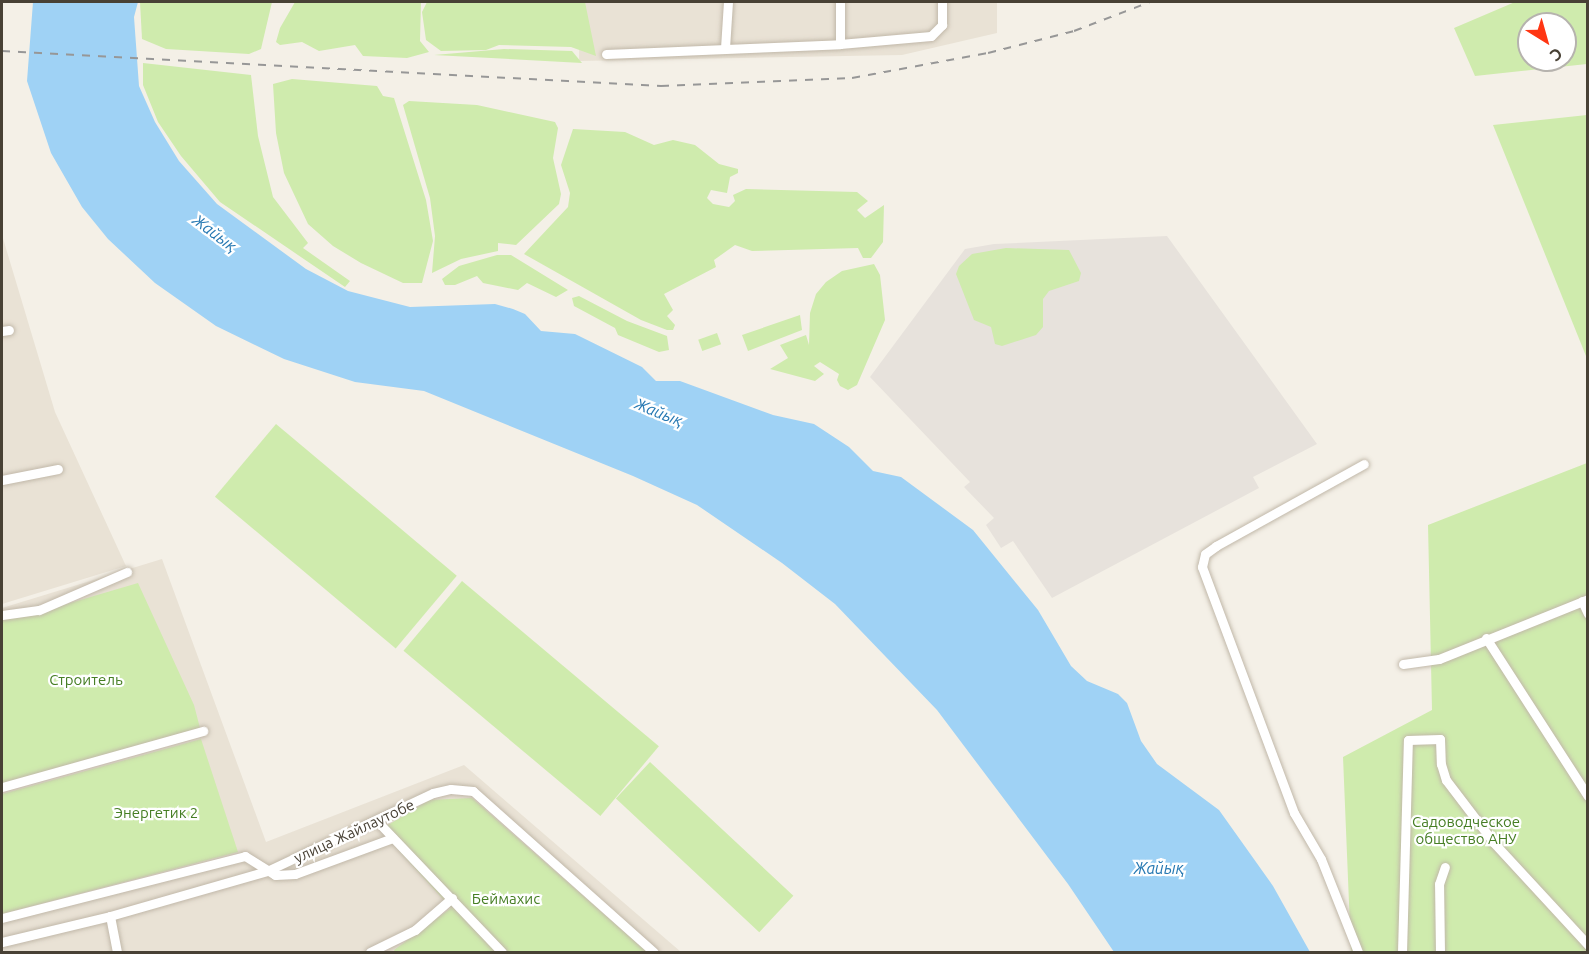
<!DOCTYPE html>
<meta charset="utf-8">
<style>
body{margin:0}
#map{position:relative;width:1589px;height:954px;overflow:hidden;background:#f4f0e7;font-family:Ubuntu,sans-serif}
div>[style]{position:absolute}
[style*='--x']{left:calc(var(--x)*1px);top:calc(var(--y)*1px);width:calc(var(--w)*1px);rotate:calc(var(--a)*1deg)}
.residential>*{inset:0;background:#e9e2d5}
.industrial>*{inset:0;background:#e7e2dc}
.green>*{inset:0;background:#cfebad;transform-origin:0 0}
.water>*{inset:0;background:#9fd2f5}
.roads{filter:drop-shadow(0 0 2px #c1b8a9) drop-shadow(0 0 2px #c1b8a9)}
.minor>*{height:9px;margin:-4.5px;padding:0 4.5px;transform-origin:4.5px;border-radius:4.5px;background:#fff}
.rail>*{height:2px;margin-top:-1px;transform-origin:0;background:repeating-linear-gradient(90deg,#979797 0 8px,transparent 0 16px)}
span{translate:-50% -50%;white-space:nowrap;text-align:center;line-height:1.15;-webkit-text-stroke:4.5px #fff;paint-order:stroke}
.park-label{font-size:15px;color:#467e24}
.street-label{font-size:15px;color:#484135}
.water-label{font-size:16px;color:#2678b2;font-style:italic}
.frame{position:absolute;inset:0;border:3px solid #484135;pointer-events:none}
.north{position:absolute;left:1517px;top:12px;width:60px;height:60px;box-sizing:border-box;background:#fff;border:2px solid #b6b3ae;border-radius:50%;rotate:143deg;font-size:16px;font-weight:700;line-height:24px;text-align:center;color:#484135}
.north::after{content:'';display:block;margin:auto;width:21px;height:27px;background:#ff3613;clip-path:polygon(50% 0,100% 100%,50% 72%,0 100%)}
</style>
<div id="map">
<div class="residential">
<div style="clip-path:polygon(580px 2px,997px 2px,997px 33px,902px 55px,579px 61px)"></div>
<div style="clip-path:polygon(2px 235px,55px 412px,126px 566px,2px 604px)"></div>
<div style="clip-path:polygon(162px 559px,266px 842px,464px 765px,681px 952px,2px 952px,2px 608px)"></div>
</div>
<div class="industrial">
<div style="clip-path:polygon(1167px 236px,1317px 444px,1253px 477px,1259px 488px,1052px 598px,1013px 541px,1001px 548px,986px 525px,994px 518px,964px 487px,970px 482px,870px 377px,965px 249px,994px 244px)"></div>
</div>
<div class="green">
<div style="clip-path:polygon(140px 2px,272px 2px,261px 49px,249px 54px,166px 49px,142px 39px)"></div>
<div style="clip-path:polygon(295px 2px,421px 2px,420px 41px,429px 52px,407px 58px,363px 56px,355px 45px,319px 51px,302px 42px,280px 45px,276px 42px,280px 28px)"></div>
<div style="clip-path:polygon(427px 2px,585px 2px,596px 56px,571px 47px,499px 45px,486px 50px,441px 51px,426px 40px,422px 12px)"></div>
<div style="clip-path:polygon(evenodd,1515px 2px,1587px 2px,1587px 64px,1475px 76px,1454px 28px,1515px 2px,1529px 24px,1565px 24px,1565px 60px,1529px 60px,1529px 24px)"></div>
<div style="clip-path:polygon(504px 49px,572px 51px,582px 63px,434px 55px)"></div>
<div style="clip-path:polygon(143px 63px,251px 75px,258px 136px,273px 197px,308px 243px,303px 248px,350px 281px,345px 287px,220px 202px,181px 156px,158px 122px,143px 85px)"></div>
<div style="clip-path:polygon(292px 79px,377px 86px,383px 96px,394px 98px,426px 200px,433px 241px,422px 283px,403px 283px,361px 263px,333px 246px,308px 224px,284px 173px,276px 133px,273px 84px)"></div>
<div style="clip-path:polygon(409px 101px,477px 105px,555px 122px,558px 128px,553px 158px,561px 194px,559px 204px,516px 245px,498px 243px,498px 251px,461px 259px,432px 273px,435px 236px,430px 198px,403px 105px)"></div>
<div style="clip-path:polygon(1587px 115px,1588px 355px,1586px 356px,1493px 125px)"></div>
<div style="clip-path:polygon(573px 129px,625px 132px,654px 145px,673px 140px,695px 145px,719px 164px,738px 169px,738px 173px,730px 177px,727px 193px,711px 190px,707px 198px,713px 204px,729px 207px,735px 201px,733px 195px,746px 189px,857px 192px,868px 201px,857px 210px,865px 218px,884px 205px,883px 242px,871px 258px,863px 258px,858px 248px,752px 251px,735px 245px,714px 260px,716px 267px,664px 294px,673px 310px,667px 316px,675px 325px,673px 330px,667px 330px,641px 320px,524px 254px,568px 207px,570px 193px,561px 165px)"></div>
<div style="clip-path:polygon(1006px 248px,1069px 250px,1081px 273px,1079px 281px,1049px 291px,1043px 299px,1043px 327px,1036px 335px,1002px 346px,995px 344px,991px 327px,974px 320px,956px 274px,959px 266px,972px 254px)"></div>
<div style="clip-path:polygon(497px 255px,511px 255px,568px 290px,556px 297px,527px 283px,518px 290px,483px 283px,477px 276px,455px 285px,445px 285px,442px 279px,459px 266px)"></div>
<div style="clip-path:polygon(874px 264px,880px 275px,885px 320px,857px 385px,848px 390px,840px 386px,837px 380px,839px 374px,820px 362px,814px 366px,824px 374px,815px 381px,770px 369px,788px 358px,780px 345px,806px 335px,809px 345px,810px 313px,816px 294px,826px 282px,842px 271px)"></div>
<div style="clip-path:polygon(579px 296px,627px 321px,667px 336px,669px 350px,659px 352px,618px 335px,615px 328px,574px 306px,572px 298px)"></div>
<div style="clip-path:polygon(800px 315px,802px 330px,748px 351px,742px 335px)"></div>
<div style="left:717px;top:333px;width:12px;height:20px;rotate:70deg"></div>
<div style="left:276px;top:424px;width:236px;height:95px;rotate:40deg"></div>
<div style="clip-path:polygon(1587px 463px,1587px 952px,1351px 952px,1343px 757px,1432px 710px,1428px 525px)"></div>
<div style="left:462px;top:581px;width:257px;height:91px;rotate:40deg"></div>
<div style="clip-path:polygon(138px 583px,194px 705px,200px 728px,2px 784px,2px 619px,36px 613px)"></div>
<div style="clip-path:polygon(201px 739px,238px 852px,2px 914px,2px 794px)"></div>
<div style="left:650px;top:762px;width:196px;height:50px;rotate:43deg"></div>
<div style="clip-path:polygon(472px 798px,647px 952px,395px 952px,394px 950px,451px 908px,380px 830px,429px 800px)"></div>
</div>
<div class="water">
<div style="clip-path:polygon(33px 2px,138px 2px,134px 17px,139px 86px,155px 122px,179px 161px,217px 204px,306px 269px,348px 291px,410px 307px,495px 304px,513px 309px,525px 314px,541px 331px,575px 334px,642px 367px,656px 381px,680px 381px,773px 415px,814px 424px,849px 447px,873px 471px,901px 477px,973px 530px,1038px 610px,1071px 666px,1087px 681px,1118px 694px,1127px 703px,1141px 741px,1157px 764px,1219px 810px,1273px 886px,1310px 952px,1114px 952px,1068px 884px,937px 710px,835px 604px,782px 563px,697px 505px,633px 476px,424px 391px,355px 382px,284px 359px,216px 326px,155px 283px,108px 239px,82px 207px,51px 153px,27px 81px)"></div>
</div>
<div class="roads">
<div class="minor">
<div style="--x:840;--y:44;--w:42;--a:-90"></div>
<div style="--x:725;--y:48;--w:46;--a:-86.3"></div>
<div style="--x:606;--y:54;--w:234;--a:-2.4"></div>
<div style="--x:840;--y:44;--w:91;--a:-5"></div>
<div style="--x:931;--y:36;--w:16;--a:-45"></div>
<div style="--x:942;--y:25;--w:23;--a:-90"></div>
<div style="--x:2;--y:331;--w:7;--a:-8"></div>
<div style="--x:2;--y:480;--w:57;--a:-11.1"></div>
<div style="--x:1582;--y:601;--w:14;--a:65"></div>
<div style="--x:2;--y:615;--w:37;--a:-8"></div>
<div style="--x:39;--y:610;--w:96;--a:-23.4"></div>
<div style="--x:1486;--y:638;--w:188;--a:57.2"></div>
<div style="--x:1403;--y:664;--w:36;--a:-8"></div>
<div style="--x:1439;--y:659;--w:161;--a:-21.9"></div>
<div style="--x:2;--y:787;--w:209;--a:-15.6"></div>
<div style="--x:378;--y:822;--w:180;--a:46.4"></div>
<div style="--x:110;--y:916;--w:37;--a:79"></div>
<div style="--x:2;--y:918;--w:251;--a:-14.3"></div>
<div style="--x:245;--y:856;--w:36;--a:32"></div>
<div style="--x:275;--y:875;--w:20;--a:-3"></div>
<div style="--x:295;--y:874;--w:104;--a:-20.2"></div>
<div style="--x:2;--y:942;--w:111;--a:-13.5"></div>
<div style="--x:110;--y:916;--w:163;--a:-16"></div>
<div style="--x:267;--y:871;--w:183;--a:-25.2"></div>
<div style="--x:433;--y:793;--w:18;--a:-13"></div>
<div style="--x:451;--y:789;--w:22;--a:5"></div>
<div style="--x:473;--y:791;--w:242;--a:41.7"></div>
<div style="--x:370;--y:952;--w:50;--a:-26.1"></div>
<div style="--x:415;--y:930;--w:49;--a:-40.9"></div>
<div style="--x:1358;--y:952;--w:100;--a:-111.7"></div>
<div style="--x:1321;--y:859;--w:53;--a:-120.4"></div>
<div style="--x:1294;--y:813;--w:263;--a:-110.5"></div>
<div style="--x:1202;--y:567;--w:13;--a:-77"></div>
<div style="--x:1205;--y:554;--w:14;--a:-36"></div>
<div style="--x:1216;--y:546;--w:169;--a:-29"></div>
<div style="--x:1402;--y:952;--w:212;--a:-88.4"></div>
<div style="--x:1408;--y:740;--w:32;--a:-2"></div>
<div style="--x:1440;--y:739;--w:25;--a:88"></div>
<div style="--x:1441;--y:764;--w:17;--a:73"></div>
<div style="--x:1446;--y:780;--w:79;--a:52.7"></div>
<div style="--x:1494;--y:843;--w:139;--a:47.3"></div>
<div style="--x:1440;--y:952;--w:68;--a:-90.8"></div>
<div style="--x:1439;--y:884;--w:18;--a:-71"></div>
</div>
</div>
<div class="rail">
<div style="--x:2;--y:51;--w:660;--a:3.04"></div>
<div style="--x:661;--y:86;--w:191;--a:-2.4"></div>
<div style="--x:852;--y:78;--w:138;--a:-10.4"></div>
<div style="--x:988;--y:53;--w:89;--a:-14.3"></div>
<div style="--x:1074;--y:31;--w:81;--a:-20.9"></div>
</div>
<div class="park-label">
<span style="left:86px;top:680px">Строитель</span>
<span style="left:156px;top:813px">Энергетик 2</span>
<span style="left:1466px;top:830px">Садоводческое<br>общество АНУ</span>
<span style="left:506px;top:899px">Беймахис</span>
</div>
<div class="street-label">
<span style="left:354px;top:831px;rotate:-25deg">улица Жайлаутобе</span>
</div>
<div class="water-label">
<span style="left:215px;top:233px;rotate:37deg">Жайық</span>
<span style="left:659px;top:412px;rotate:22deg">Жайық</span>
<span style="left:1159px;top:868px">Жайық</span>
</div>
<div class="frame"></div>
<div class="north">С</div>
</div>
